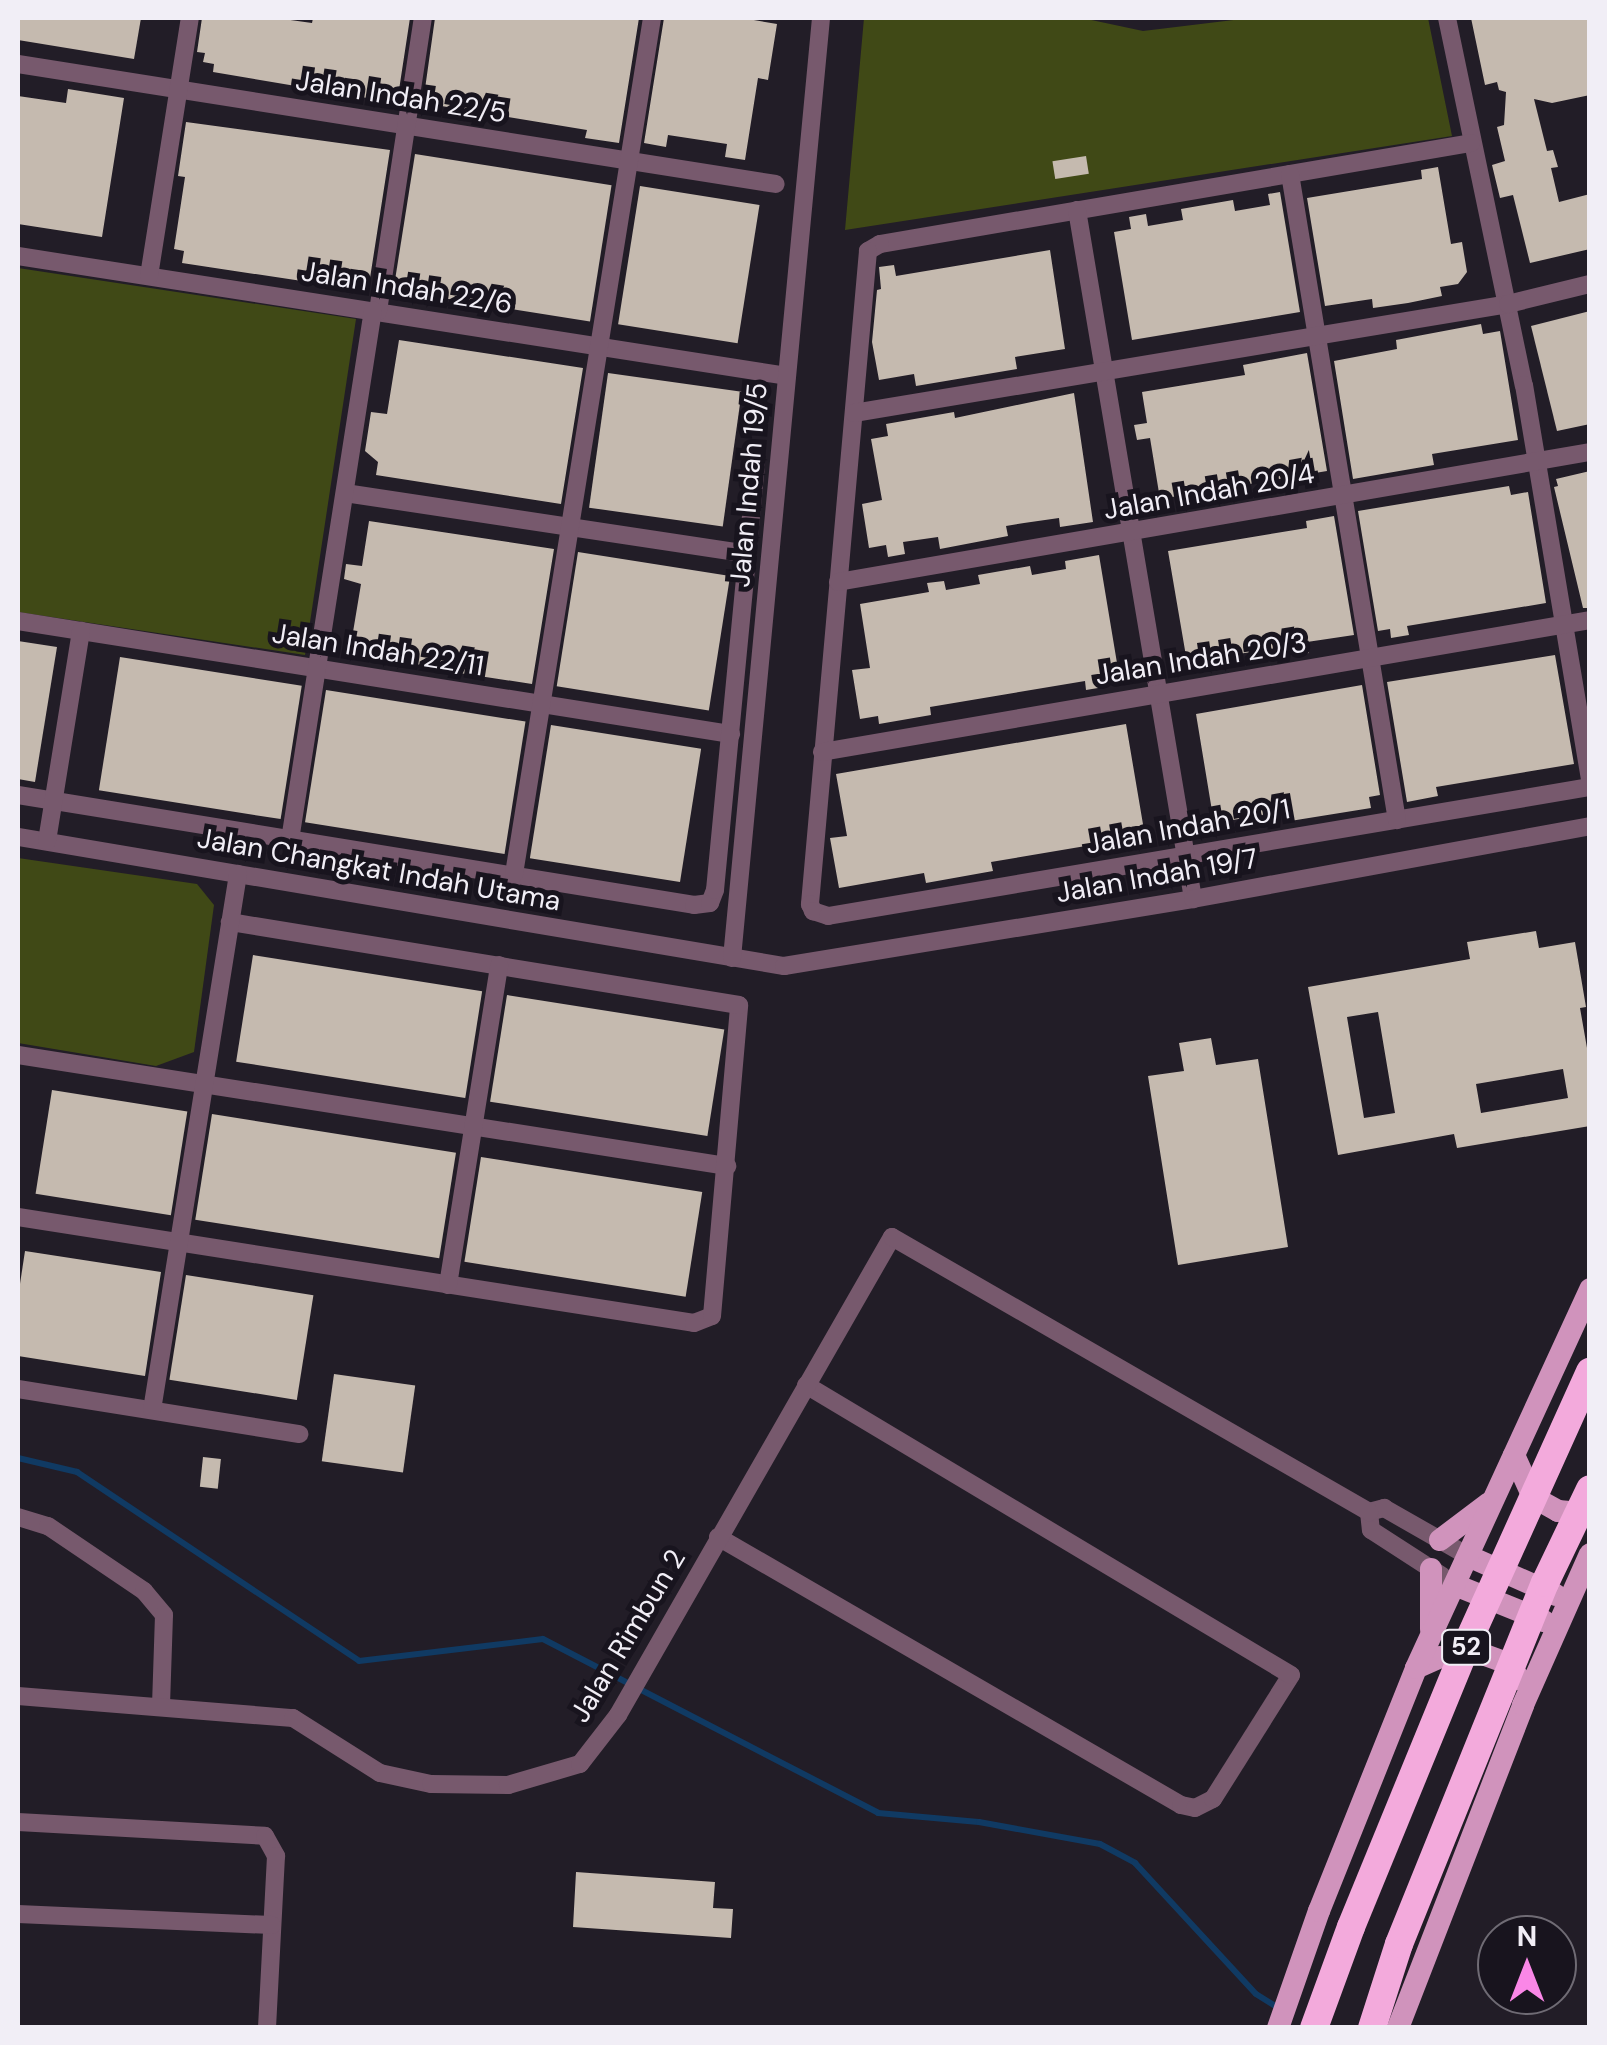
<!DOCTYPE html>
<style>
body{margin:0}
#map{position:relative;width:1607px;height:2045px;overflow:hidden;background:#221d27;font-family:"DM Sans",sans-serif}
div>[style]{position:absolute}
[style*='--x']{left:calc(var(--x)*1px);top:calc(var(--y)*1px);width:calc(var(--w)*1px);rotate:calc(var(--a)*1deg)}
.green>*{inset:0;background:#404916}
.stream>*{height:6px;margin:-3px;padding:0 3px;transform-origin:3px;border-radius:3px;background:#103a63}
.building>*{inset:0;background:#c5baaf;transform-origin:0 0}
.minor>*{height:18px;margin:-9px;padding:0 9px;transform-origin:9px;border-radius:9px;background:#77596d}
.major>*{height:22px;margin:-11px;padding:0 11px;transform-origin:11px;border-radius:11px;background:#d093bc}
.highway>*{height:28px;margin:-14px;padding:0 14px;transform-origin:14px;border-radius:14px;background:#f3aadc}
.highway-bridge>*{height:28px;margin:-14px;padding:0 14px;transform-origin:14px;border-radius:14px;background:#f3aadc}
span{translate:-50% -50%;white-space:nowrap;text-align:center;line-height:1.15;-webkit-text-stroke:10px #18141e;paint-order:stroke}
.shield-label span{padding:2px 8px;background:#18141e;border:2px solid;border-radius:8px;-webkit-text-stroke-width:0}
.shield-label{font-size:25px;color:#f1eef6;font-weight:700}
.street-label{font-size:28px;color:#f1eef6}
.frame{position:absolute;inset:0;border:20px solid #f1eef6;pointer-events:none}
.north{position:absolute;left:1477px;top:1915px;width:100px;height:100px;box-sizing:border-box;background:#18141e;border:2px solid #6f6b74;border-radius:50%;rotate:0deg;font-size:28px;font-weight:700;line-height:40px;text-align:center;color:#f1eef6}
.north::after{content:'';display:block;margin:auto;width:35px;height:45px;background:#fa87e7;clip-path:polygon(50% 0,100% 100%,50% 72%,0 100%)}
</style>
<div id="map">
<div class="green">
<div style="clip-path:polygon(864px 18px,1082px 18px,1143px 31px,1250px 18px,1428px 18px,1452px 136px,845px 230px)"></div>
<div style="clip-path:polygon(18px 268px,356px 319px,305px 655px,18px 612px)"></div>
<div style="clip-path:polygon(18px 858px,197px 884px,214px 905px,194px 1052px,156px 1066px,18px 1043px)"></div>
</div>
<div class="stream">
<div style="--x:18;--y:1458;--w:61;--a:13.3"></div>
<div style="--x:77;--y:1472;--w:339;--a:33.8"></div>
<div style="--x:359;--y:1661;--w:185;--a:-6.8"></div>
<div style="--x:543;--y:1639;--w:377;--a:27.4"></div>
<div style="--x:878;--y:1813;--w:101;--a:5.1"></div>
<div style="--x:979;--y:1822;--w:123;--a:10.3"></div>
<div style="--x:1100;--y:1844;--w:40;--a:28"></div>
<div style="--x:1135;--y:1863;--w:178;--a:47.3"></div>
<div style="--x:1256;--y:1994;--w:28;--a:32"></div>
</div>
<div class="building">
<div style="clip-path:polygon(18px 18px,141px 18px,134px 59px,18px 40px)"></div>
<div style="clip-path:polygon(202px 18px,276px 18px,312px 23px,313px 18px,410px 18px,397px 103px,213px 72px,214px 64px,203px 62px,205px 53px,197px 52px)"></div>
<div style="clip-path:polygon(435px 18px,639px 18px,619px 143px,585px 138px,587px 130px,423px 103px)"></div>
<div style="clip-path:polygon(664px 18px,742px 18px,777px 24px,768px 80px,758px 78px,745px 160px,725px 157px,727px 144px,668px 135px,666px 147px,644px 143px)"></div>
<div style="clip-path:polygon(1471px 18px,1590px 18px,1590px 95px,1552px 103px,1534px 99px,1547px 151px,1553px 150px,1558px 167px,1551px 168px,1559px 202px,1590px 194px,1590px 249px,1530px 263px,1513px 195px,1500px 198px,1492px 165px,1505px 161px,1497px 127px,1504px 125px,1506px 92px,1499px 90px,1497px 82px,1485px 85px)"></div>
<div style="clip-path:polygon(68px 89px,124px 98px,102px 237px,18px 224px,18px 96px,66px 103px)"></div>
<div style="clip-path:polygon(186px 122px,390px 150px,368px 291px,182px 263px,184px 251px,174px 249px,185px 177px,178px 176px)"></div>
<div style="left:415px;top:154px;width:199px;height:138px;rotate:9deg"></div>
<div style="left:1086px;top:156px;width:18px;height:34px;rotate:81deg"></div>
<div style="clip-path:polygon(1438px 167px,1451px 244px,1462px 242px,1467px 272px,1458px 284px,1440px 287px,1442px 296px,1408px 303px,1373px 308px,1372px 299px,1325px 306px,1307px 198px,1422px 179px,1421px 170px)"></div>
<div style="left:640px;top:186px;width:121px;height:140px;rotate:9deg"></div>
<div style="clip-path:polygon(1280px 192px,1300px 312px,1132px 340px,1114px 232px,1131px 229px,1129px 217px,1146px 214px,1148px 226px,1183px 220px,1181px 209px,1233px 200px,1235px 211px,1270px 205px,1268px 194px)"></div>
<div style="clip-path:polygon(1050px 250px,1065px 349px,1015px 357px,1017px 369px,916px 386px,914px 374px,879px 380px,872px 342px,877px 290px,881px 289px,879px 267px,894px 265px,896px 276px)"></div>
<div style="clip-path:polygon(1590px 311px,1590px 424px,1557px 431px,1531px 326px)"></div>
<div style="clip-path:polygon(1481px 324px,1483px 334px,1500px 331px,1518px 440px,1432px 454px,1434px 465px,1353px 479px,1334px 361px,1397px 349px,1396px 340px)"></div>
<div style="clip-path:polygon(399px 340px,583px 368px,561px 504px,376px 475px,378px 462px,365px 451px,371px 412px,387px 414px)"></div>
<div style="clip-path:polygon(1307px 353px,1327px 471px,1160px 499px,1150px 438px,1137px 440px,1134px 425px,1147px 423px,1142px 392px,1245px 375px,1243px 365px)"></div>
<div style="left:608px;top:373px;width:135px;height:136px;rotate:8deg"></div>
<div style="clip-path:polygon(1074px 393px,1093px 522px,1060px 527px,1059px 518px,1024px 523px,1006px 526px,1008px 536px,940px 549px,938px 537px,903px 542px,905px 554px,888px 557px,886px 545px,869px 548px,862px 504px,882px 500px,871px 439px,888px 436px,886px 424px,954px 412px,955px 418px)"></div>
<div style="clip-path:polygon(1590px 471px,1590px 608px,1583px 608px,1554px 487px,1558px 486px,1556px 479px)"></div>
<div style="clip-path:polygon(1509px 486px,1511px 495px,1528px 492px,1546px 603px,1407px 626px,1409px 635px,1391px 638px,1390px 629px,1378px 631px,1358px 511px)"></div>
<div style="clip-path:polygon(1334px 516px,1354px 635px,1307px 642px,1309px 653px,1292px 656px,1290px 646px,1187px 662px,1168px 551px,1307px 528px,1306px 521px)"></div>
<div style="clip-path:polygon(369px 521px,554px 549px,532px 684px,349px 656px,361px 584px,344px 579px,346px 564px,362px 566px)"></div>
<div style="left:578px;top:552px;width:154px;height:136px;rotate:9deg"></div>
<div style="clip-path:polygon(1099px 555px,1119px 675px,1102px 678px,1104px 687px,1086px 690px,1085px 681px,930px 707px,931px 715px,879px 724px,878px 716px,860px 719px,852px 670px,870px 668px,860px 604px,929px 592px,927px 583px,944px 581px,946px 590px,980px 584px,978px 575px,1030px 566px,1032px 575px,1066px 569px,1065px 561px)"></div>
<div style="clip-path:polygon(18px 641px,57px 647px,35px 782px,18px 779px)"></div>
<div style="clip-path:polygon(1555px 655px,1574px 764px,1436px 787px,1438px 796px,1407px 802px,1387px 682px)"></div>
<div style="left:120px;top:657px;width:184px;height:135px;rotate:9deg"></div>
<div style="clip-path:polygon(1362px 685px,1380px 795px,1369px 797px,1371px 808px,1284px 822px,1282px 812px,1214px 823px,1196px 714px)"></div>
<div style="left:326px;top:690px;width:202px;height:134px;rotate:9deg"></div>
<div style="clip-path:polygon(1126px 724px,1145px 836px,991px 862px,993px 871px,926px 883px,924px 873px,839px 888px,830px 838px,847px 836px,836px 774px)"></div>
<div style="left:551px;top:725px;width:152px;height:135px;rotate:9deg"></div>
<div style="clip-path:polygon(evenodd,1536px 931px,1539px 948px,1575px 942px,1586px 1007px,1580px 1008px,1590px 1065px,1590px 1126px,1457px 1148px,1454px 1134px,1338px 1155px,1308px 987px,1470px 959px,1467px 942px,1536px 931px,1378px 1012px,1395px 1113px,1364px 1118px,1347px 1017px,1378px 1012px,1536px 931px,1563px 1069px,1568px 1098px,1481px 1113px,1476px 1084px,1563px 1069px)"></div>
<div style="left:253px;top:955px;width:232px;height:108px;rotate:9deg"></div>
<div style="left:507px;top:995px;width:220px;height:108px;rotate:9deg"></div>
<div style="clip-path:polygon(1211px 1038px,1216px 1065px,1258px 1059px,1288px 1247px,1178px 1265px,1148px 1076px,1184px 1071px,1179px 1043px)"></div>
<div style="left:52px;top:1090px;width:137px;height:105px;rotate:9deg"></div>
<div style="left:212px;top:1114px;width:247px;height:107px;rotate:9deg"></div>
<div style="left:481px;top:1157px;width:224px;height:106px;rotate:9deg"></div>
<div style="clip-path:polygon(25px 1251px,161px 1272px,145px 1376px,18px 1356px,18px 1297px)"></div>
<div style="left:186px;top:1275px;width:129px;height:106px;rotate:9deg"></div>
<div style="left:334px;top:1374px;width:82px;height:88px;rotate:8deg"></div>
<div style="left:203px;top:1457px;width:18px;height:30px;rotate:6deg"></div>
<div style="clip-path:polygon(576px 1872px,715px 1882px,713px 1908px,733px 1909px,731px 1938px,573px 1927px)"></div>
</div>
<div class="minor">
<div style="--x:1447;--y:18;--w:375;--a:78.2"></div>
<div style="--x:1524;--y:385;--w:399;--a:80.5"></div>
<div style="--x:18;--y:64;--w:767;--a:9"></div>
<div style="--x:1471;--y:143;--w:600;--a:170.3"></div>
<div style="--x:880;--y:244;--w:14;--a:150"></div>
<div style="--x:868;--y:251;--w:656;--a:95.08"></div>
<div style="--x:810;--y:904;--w:8;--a:67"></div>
<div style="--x:813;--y:911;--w:16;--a:18"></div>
<div style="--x:828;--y:916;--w:773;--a:-9.61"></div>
<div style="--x:1290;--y:174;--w:655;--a:80.6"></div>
<div style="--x:1077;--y:210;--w:699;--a:80.44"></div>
<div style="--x:18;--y:256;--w:778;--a:8.87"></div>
<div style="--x:149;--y:276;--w:261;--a:-81"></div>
<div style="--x:378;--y:311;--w:296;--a:-81.3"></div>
<div style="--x:854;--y:413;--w:663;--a:-9.46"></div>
<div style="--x:1508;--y:304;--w:84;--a:-13.7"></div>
<div style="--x:345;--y:493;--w:406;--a:8.6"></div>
<div style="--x:838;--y:582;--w:763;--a:-9.81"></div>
<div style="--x:18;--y:621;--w:722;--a:9.01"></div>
<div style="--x:822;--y:752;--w:779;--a:-9.75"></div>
<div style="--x:18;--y:795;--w:685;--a:9.24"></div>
<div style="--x:694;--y:905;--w:16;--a:-7"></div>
<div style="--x:710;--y:903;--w:14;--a:-69"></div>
<div style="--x:715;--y:890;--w:428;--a:-84.5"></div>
<div style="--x:18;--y:837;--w:777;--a:9.56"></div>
<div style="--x:784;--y:966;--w:414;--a:-9.3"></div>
<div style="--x:1193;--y:899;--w:404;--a:-10.4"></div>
<div style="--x:290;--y:840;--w:536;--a:-81.1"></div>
<div style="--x:47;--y:841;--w:213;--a:-80.8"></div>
<div style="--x:514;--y:874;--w:867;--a:-80.84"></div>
<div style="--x:732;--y:958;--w:944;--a:-84.59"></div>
<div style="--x:18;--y:1055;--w:718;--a:8.9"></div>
<div style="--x:18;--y:1217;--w:684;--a:8.91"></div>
<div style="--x:694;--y:1323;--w:19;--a:-21"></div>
<div style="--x:712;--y:1316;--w:312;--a:-85"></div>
<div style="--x:739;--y:1005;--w:516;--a:-170.74"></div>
<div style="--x:448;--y:1285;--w:324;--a:-80.9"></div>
<div style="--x:18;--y:1389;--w:285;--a:9.1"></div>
<div style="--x:152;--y:1410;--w:543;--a:-80.88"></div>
<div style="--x:1369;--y:1512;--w:18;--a:84"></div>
<div style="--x:1371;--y:1530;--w:85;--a:32.9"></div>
<div style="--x:1369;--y:1512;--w:16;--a:-15"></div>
<div style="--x:1384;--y:1508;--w:97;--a:29.7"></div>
<div style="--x:18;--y:1517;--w:31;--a:17"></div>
<div style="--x:48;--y:1526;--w:116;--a:34.1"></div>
<div style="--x:144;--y:1591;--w:31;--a:50"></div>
<div style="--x:164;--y:1615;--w:92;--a:91.9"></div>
<div style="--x:718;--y:1537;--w:535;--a:30.06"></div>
<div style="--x:1181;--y:1805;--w:14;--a:12"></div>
<div style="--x:1195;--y:1808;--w:20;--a:-27"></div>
<div style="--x:1213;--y:1799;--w:146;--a:-57.8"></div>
<div style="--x:1291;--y:1675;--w:565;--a:-149.12"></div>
<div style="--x:18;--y:1696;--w:276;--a:4.6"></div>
<div style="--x:293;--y:1718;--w:103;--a:32.3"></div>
<div style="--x:380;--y:1773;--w:52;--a:12.2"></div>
<div style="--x:431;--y:1784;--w:77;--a:0.7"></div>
<div style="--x:508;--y:1785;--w:75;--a:-16.3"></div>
<div style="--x:580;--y:1764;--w:62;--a:-52.2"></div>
<div style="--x:618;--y:1715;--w:551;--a:-60.18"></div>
<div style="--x:892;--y:1237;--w:551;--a:29.96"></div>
<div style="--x:18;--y:1822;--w:247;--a:3.2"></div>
<div style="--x:265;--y:1836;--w:23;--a:61"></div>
<div style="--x:276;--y:1856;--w:172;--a:93"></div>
<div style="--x:18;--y:1914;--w:254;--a:2.5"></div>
</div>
<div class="major">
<div style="--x:1514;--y:1455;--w:46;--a:65.7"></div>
<div style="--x:1533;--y:1497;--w:29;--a:29"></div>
<div style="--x:1558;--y:1511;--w:32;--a:5"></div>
<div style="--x:1440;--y:1540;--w:61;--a:-37.1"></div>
<div style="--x:1468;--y:1556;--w:96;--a:23.9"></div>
<div style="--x:1455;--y:1585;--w:96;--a:22"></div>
<div style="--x:1431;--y:1629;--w:60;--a:-90"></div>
<div style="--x:1416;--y:1668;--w:27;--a:-24"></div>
<div style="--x:1441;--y:1657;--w:34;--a:-10"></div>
<div style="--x:1474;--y:1651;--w:33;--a:20"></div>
<div style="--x:1505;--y:1662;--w:23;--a:49"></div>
<div style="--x:1278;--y:2028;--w:124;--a:-70.7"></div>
<div style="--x:1319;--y:1911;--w:262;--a:-68.2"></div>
<div style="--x:1416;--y:1668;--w:417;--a:-65.3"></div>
<div style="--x:1398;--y:2028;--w:346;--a:-68.8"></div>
<div style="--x:1523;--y:1705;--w:165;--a:-66.1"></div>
</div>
<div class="highway">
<div style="--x:1314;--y:2028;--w:108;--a:-69.9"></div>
<div style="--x:1372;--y:2028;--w:88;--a:-72.2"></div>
</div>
<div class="highway-bridge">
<div style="--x:1351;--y:1927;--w:306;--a:-67.7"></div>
<div style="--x:1467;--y:1644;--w:299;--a:-65.7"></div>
<div style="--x:1399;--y:1944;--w:389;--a:-68"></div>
<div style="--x:1545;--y:1583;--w:104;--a:-64.4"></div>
</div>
<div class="shield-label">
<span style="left:1466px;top:1647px">52</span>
</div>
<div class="street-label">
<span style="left:401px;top:97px;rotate:9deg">Jalan Indah 22/5</span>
<span style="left:407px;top:288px;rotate:9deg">Jalan Indah 22/6</span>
<span style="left:749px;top:485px;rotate:-85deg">Jalan Indah 19/5</span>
<span style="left:1209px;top:492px;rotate:-10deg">Jalan Indah 20/4</span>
<span style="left:378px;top:650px;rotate:9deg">Jalan Indah 22/11</span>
<span style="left:1201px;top:659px;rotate:-9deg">Jalan Indah 20/3</span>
<span style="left:1188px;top:827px;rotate:-10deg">Jalan Indah 20/1</span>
<span style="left:379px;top:870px;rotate:10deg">Jalan Changkat Indah Utama</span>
<span style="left:1157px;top:876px;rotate:-10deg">Jalan Indah 19/7</span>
<span style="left:628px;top:1636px;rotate:-59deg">Jalan Rimbun 2</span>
</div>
<div class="frame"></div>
<div class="north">N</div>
</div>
